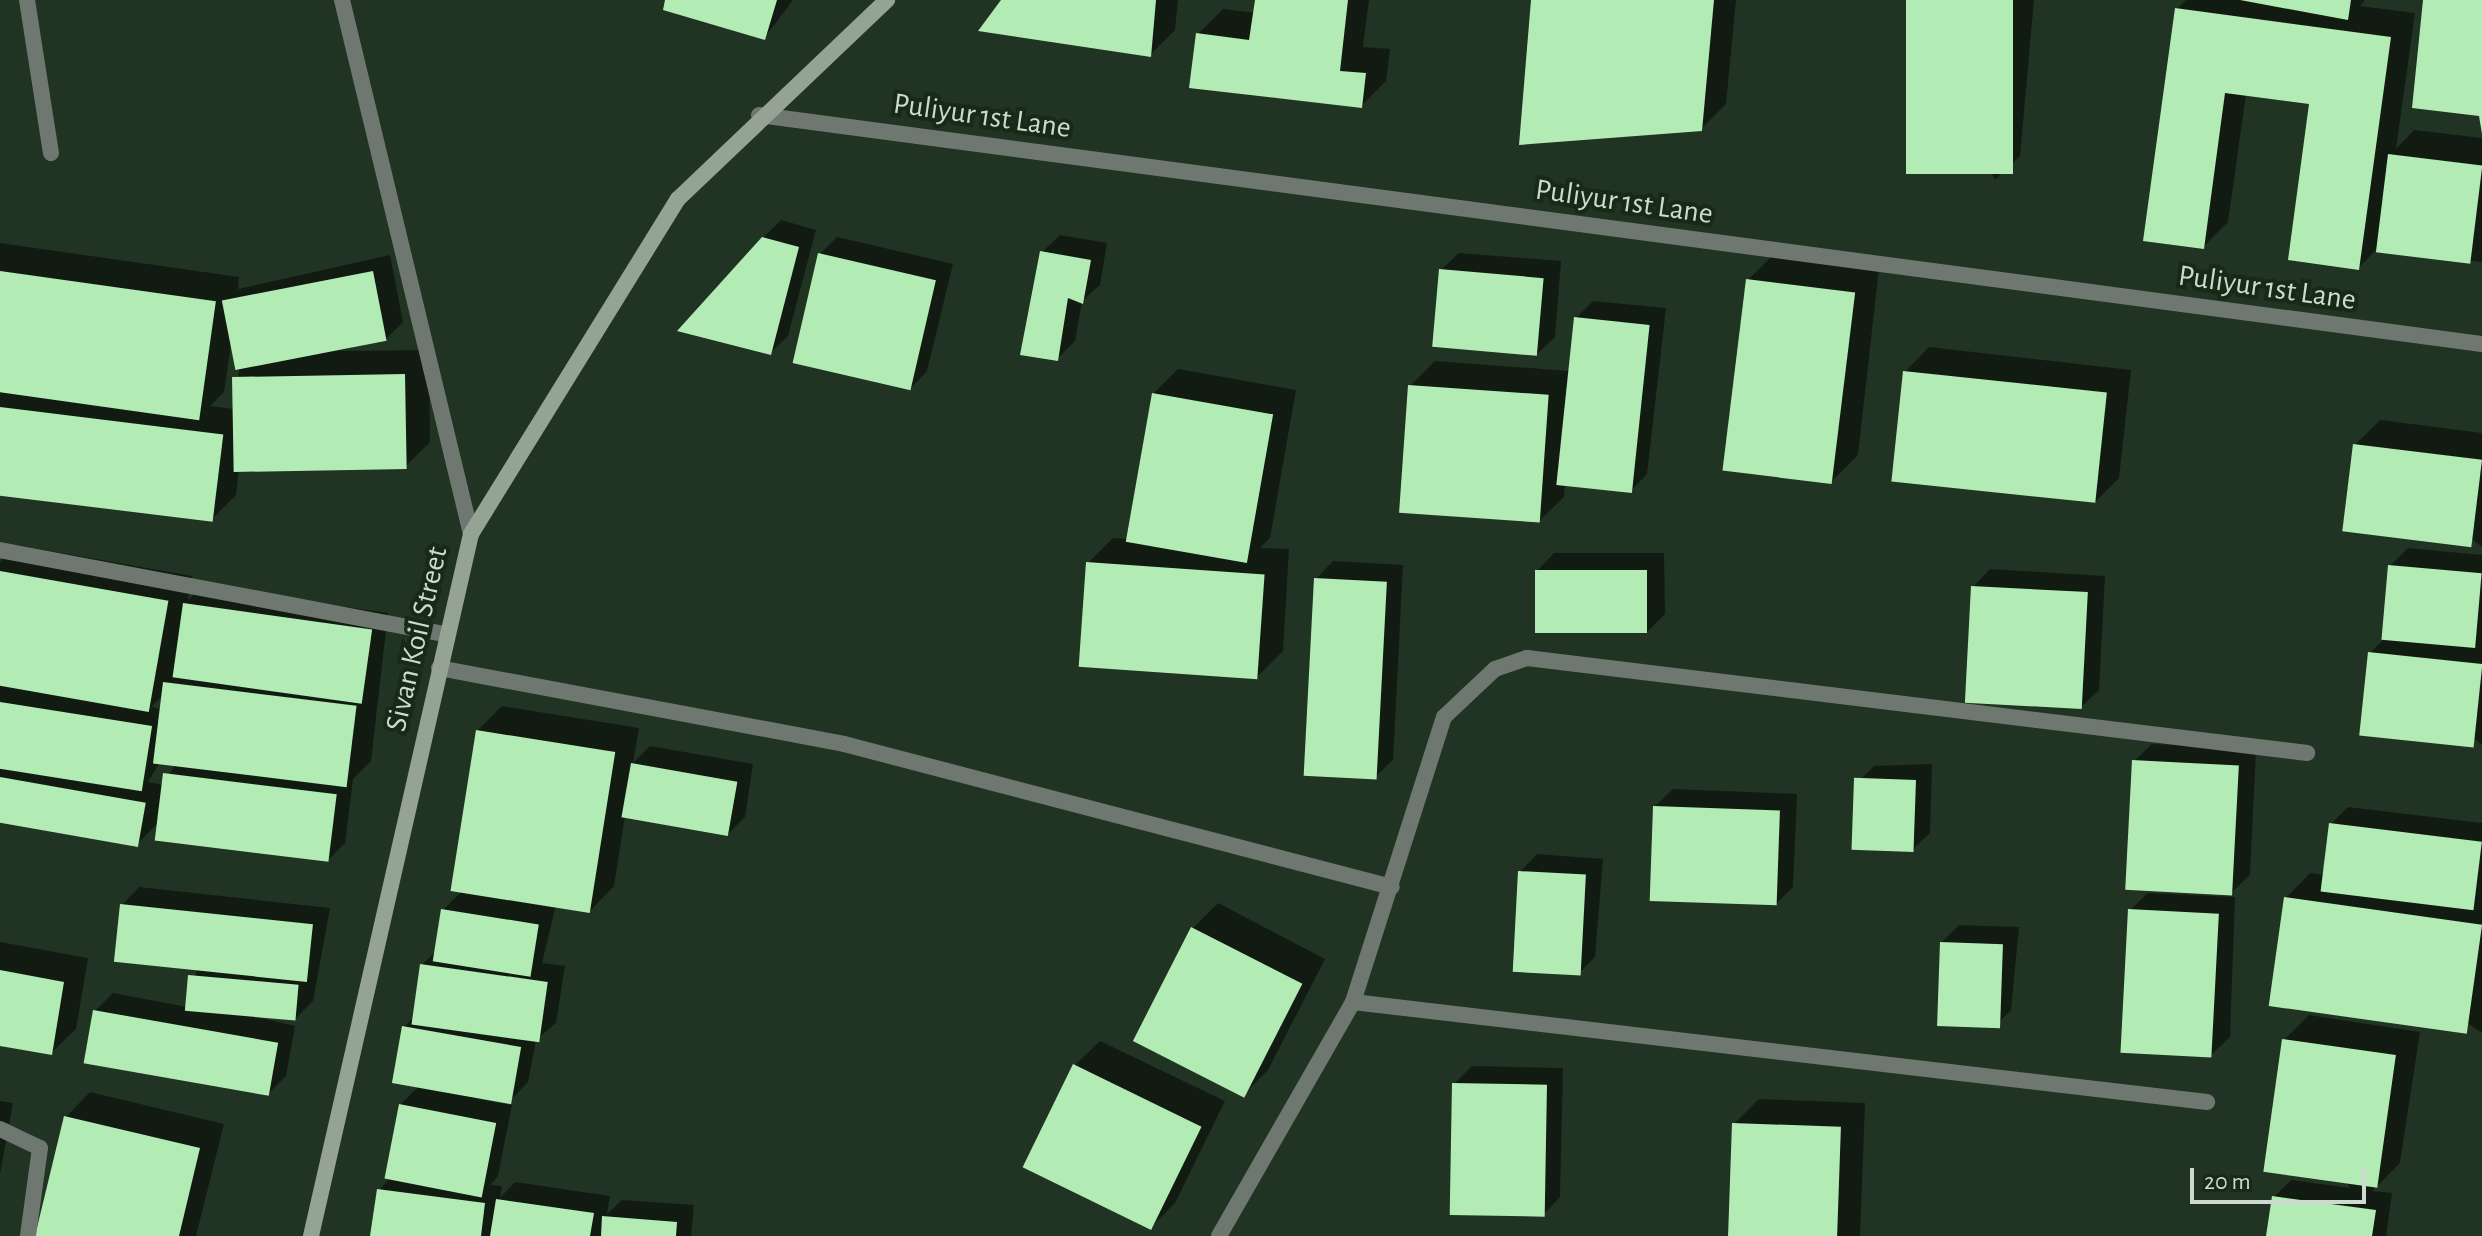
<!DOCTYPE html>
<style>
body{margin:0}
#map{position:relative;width:2482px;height:1236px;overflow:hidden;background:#213322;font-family:"Alegreya Sans",sans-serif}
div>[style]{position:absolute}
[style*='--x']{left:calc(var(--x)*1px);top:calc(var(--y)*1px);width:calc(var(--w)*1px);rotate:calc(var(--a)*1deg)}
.shadow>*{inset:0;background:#0007}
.building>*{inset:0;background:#b3ebb5;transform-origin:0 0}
.street>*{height:16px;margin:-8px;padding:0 8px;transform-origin:8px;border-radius:8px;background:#6f7870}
.secondary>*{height:16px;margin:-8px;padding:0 8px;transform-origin:8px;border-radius:8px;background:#94a394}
span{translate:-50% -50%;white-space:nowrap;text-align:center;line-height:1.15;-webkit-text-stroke:8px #182918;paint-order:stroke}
.street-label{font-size:30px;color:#cedace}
.scale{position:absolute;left:2190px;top:1168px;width:176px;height:36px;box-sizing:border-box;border:4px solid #cedace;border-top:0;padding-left:10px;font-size:24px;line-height:28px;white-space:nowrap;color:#cedace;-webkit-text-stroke:6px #182918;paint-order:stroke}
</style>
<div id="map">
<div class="shadow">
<div style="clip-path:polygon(667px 0,793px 0,765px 37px)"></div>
<div style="clip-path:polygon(1003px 0,1178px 0,1175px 30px,1150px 55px)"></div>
<div style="clip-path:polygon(1257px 0,1369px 0,1363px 47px,1390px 49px,1386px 81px,1361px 106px,1198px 34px,1223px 9px,1255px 13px)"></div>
<div style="clip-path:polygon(1533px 0,1736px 0,1726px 104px,1701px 129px)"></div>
<div style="clip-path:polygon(1908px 0,2034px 0,2020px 156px,1995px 180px)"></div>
<div style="clip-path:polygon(2186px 0,2365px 0,2360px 6px,2415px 13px,2396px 149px,2414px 130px,2482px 138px,2482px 262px,2376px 250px,2358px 268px,2311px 102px,2246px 94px,2228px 222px,2203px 247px,2177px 9px)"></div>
<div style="clip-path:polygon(781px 220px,816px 230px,788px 336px,770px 353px,763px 238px)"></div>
<div style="clip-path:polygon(1060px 235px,1107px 243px,1100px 285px,1082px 301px,1075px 341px,1058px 358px,1042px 252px)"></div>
<div style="clip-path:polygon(837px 237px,953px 264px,927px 371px,910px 389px,820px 254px)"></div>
<div style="clip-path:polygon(evenodd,0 243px,239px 277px,238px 289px,390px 255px,403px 322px,386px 339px,339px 351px,429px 350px,430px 442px,405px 467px,239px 468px,236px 495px,211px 520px,0 493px,0 243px,232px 337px,239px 371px,234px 409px,210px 406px,224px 392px,232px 337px)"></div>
<div style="clip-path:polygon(1459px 253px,1561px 261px,1555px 337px,1537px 354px,1441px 270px)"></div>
<div style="clip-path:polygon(1772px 256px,1879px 268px,1858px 455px,1833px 480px,1748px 280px)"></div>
<div style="clip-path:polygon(1593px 301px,1666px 308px,1647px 474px,1630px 492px,1565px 484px,1564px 497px,1539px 521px,1410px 386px,1435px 361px,1570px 371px,1576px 318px)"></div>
<div style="clip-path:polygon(1929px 347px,2131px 370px,2119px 478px,2094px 503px,1905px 372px)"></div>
<div style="clip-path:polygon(1178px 369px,1296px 390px,1270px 538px,1260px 548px,1289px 549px,1283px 651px,1258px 676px,1088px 563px,1113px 538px,1127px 539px,1153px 394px)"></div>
<div style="clip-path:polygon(2380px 420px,2482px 433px,2482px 547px,2355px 445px)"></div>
<div style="clip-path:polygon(evenodd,17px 545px,192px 576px,188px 600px,202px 586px,388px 613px,371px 761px,353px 779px,345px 843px,327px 861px,159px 822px,138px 843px,0 820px,0 562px,17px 545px,164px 694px,162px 709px,151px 707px,164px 694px,17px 545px,160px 762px,175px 764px,164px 785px,148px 782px,160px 762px)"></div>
<div style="clip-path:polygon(2408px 548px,2482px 555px,2482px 745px,2370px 653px,2384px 639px,2390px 566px)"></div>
<div style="clip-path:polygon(1554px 553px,1664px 553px,1665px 614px,1647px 632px,1537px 571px)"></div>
<div style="clip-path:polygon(1333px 561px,1403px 565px,1393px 760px,1375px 777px,1316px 579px)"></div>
<div style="clip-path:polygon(1990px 569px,2105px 576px,2099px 690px,2081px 707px,1973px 587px)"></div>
<div style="clip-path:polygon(502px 706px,639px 728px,633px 763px,650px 746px,753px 764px,745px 817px,728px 834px,625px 816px,614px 886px,590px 911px,556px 905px,542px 963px,565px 966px,556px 1023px,536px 1040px,528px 1082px,511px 1100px,479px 1099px,512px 1105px,498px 1176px,490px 1185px,502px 1186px,500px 1198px,515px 1182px,610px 1196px,607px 1214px,622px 1200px,694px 1205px,691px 1236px,373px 1236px,379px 1190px,391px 1177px,400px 1105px,420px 1085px,404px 1027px,415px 1016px,422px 965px,436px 951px,443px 910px,462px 891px,477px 731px)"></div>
<div style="clip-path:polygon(2152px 744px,2256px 749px,2250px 875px,2232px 892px,2134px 761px)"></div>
<div style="clip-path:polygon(1932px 764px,1930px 833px,1912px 850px,1856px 784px,1874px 766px)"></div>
<div style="clip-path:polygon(1673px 789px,1797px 794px,1793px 887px,1775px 905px,1655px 806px)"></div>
<div style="clip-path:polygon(2348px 807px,2482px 823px,2482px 1033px,2286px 898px,2310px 873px,2325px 875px,2331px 824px)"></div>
<div style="clip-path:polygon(1537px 854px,1603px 859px,1595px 957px,1578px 974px,1520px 872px)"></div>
<div style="clip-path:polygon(139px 887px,330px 908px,313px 1001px,296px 1018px,245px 1014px,295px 1026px,286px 1076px,268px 1094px,95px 1011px,113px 993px,187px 1007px,197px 969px,122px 905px)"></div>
<div style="clip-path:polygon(2148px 893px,2235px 897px,2230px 1037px,2212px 1054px,2130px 910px)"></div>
<div style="clip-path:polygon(1218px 903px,1325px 959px,1268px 1070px,1243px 1095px,1136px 1040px,1193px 928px)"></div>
<div style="clip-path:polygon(1959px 925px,2019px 927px,2011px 1010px,1994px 1027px,1942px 942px)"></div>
<div style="clip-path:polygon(0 942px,88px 958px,76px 1029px,51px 1053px,0 1044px)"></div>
<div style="clip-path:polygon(2309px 1015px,2420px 1032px,2400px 1163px,2372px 1191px,2392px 1193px,2386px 1236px,2268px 1236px,2274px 1197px,2291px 1180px,2350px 1188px,2284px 1040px)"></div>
<div style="clip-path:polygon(1100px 1041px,1225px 1101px,1175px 1203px,1150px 1228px,1075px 1065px)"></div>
<div style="clip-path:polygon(1472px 1066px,1563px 1068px,1560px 1197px,1543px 1215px,1454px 1084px)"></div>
<div style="clip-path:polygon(90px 1092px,224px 1124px,196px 1236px,37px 1236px,66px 1117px)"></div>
<div style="clip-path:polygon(1759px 1099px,1865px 1103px,1860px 1236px,1730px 1236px,1734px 1124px)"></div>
<div style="clip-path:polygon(0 1101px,13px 1103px,0 1174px)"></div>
</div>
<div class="building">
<div style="clip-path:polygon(665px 0,777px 0,765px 40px,663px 10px)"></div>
<div style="clip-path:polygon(1001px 0,1156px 0,1151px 57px,978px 31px)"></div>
<div style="clip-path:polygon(1255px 0,1348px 0,1340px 71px,1366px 73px,1362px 108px,1189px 88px,1196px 33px,1249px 40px)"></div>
<div style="clip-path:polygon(1531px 0,1714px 0,1702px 131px,1519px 145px)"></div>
<div style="left:1906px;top:0;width:107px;height:174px"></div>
<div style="clip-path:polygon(2240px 0,2351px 0,2348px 20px)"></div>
<div style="clip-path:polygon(2423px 0,2482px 0,2482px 134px,2479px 116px,2412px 108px)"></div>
<div style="clip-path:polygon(2175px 8px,2391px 37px,2359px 270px,2288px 260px,2309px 104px,2225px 93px,2204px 249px,2143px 241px)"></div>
<div style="left:2388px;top:154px;width:95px;height:99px;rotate:7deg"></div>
<div style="clip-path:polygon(762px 237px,799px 247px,771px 355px,677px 331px)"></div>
<div style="clip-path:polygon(1040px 251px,1091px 260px,1083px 304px,1068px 298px,1058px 361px,1020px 355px)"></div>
<div style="left:818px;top:253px;width:121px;height:113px;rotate:13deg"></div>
<div style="left:1439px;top:269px;width:105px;height:78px;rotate:5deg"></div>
<div style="left:0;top:271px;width:218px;height:120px;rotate:8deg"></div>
<div style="left:373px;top:271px;width:71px;height:154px;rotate:79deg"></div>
<div style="left:1746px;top:279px;width:110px;height:193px;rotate:7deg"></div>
<div style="left:1574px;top:317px;width:76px;height:169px;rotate:6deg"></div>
<div style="left:1903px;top:371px;width:205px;height:111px;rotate:6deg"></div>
<div style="left:405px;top:374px;width:95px;height:173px;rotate:89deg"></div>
<div style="left:1408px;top:385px;width:141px;height:128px;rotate:4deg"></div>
<div style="left:1152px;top:393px;width:123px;height:151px;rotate:10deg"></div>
<div style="left:0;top:407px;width:225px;height:88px;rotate:7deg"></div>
<div style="left:2353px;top:444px;width:130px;height:88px;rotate:7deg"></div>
<div style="left:1086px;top:562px;width:179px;height:105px;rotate:4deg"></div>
<div style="left:2388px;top:565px;width:94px;height:75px;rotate:5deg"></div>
<div style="left:1535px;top:570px;width:112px;height:63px"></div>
<div style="left:0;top:571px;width:171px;height:113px;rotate:10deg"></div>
<div style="left:1314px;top:578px;width:73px;height:198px;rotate:3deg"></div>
<div style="left:1971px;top:586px;width:117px;height:117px;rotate:3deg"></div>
<div style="left:183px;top:603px;width:191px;height:75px;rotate:8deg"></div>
<div style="left:2368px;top:652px;width:115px;height:84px;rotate:6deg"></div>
<div style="left:163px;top:682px;width:195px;height:82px;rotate:7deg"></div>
<div style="left:0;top:702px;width:154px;height:66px;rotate:9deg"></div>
<div style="left:476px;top:730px;width:141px;height:163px;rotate:9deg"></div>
<div style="left:2132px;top:760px;width:107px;height:130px;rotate:3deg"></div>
<div style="left:631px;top:763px;width:108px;height:55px;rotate:10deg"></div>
<div style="left:163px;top:773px;width:175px;height:68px;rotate:7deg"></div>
<div style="left:0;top:777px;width:148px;height:45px;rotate:10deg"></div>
<div style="left:1916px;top:780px;width:72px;height:62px;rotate:92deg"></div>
<div style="left:1653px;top:806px;width:127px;height:95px;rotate:2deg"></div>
<div style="left:2329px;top:823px;width:154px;height:69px;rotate:7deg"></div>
<div style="left:1518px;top:871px;width:68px;height:101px;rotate:3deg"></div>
<div style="left:2284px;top:897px;width:200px;height:110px;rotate:8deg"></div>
<div style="left:120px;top:904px;width:194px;height:58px;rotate:6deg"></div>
<div style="left:441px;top:909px;width:99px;height:53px;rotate:9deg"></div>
<div style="left:2128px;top:909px;width:91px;height:144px;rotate:3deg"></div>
<div style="left:1191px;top:927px;width:125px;height:128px;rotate:27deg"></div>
<div style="left:1940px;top:942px;width:63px;height:84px;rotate:2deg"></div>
<div style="left:420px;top:964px;width:129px;height:61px;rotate:8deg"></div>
<div style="clip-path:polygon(0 970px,64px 982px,52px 1055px,0 1046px)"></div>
<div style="left:188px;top:975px;width:111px;height:36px;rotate:5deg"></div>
<div style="left:93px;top:1010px;width:188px;height:54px;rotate:10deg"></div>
<div style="left:402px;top:1026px;width:121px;height:58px;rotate:10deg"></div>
<div style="left:2282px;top:1039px;width:115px;height:134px;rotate:8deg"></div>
<div style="left:1073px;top:1064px;width:143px;height:115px;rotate:26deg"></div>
<div style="left:1452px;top:1083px;width:95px;height:132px;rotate:1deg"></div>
<div style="left:399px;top:1104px;width:99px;height:76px;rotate:11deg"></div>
<div style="clip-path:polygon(64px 1116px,200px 1148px,179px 1236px,35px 1236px)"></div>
<div style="left:1732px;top:1123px;width:109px;height:113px;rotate:2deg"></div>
<div style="clip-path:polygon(377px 1189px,485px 1203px,481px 1236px,370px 1236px)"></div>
<div style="clip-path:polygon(2272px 1196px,2376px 1210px,2372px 1236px,2266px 1236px)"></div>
<div style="clip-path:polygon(496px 1199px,594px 1213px,590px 1236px,490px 1236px)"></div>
<div style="clip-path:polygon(602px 1216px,677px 1222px,676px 1236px,601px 1236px)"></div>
</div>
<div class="street">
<div style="--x:27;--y:0;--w:155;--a:81.1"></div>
<div style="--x:342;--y:0;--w:549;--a:76.42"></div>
<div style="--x:759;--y:115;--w:1738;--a:7.57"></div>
<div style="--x:0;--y:550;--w:454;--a:10.7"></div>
<div style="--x:439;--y:668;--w:412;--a:10.6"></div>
<div style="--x:844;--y:744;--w:566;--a:14.63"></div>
<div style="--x:1353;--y:1002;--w:860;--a:6.68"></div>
<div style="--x:0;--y:1129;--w:44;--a:25.4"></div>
<div style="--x:40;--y:1148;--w:89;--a:97.8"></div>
<div style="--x:1219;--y:1236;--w:270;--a:-60.2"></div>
<div style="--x:1353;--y:1002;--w:299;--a:-72.3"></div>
<div style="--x:1444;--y:717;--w:70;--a:-43.3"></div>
<div style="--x:1495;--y:669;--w:34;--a:-19"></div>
<div style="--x:1527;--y:658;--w:786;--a:6.94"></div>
</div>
<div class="secondary">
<div style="--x:311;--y:1236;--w:720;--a:-77.16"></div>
<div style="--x:471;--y:534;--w:394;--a:-58.3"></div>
<div style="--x:678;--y:199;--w:289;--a:-43.6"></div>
</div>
<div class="street-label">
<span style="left:982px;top:116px;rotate:8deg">Puliyur 1st Lane</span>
<span style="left:1624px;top:202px;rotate:8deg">Puliyur 1st Lane</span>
<span style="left:2267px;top:288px;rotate:8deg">Puliyur 1st Lane</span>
<span style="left:417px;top:639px;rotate:-77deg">Sivan Koil Street</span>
</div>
<div class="scale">20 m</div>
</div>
